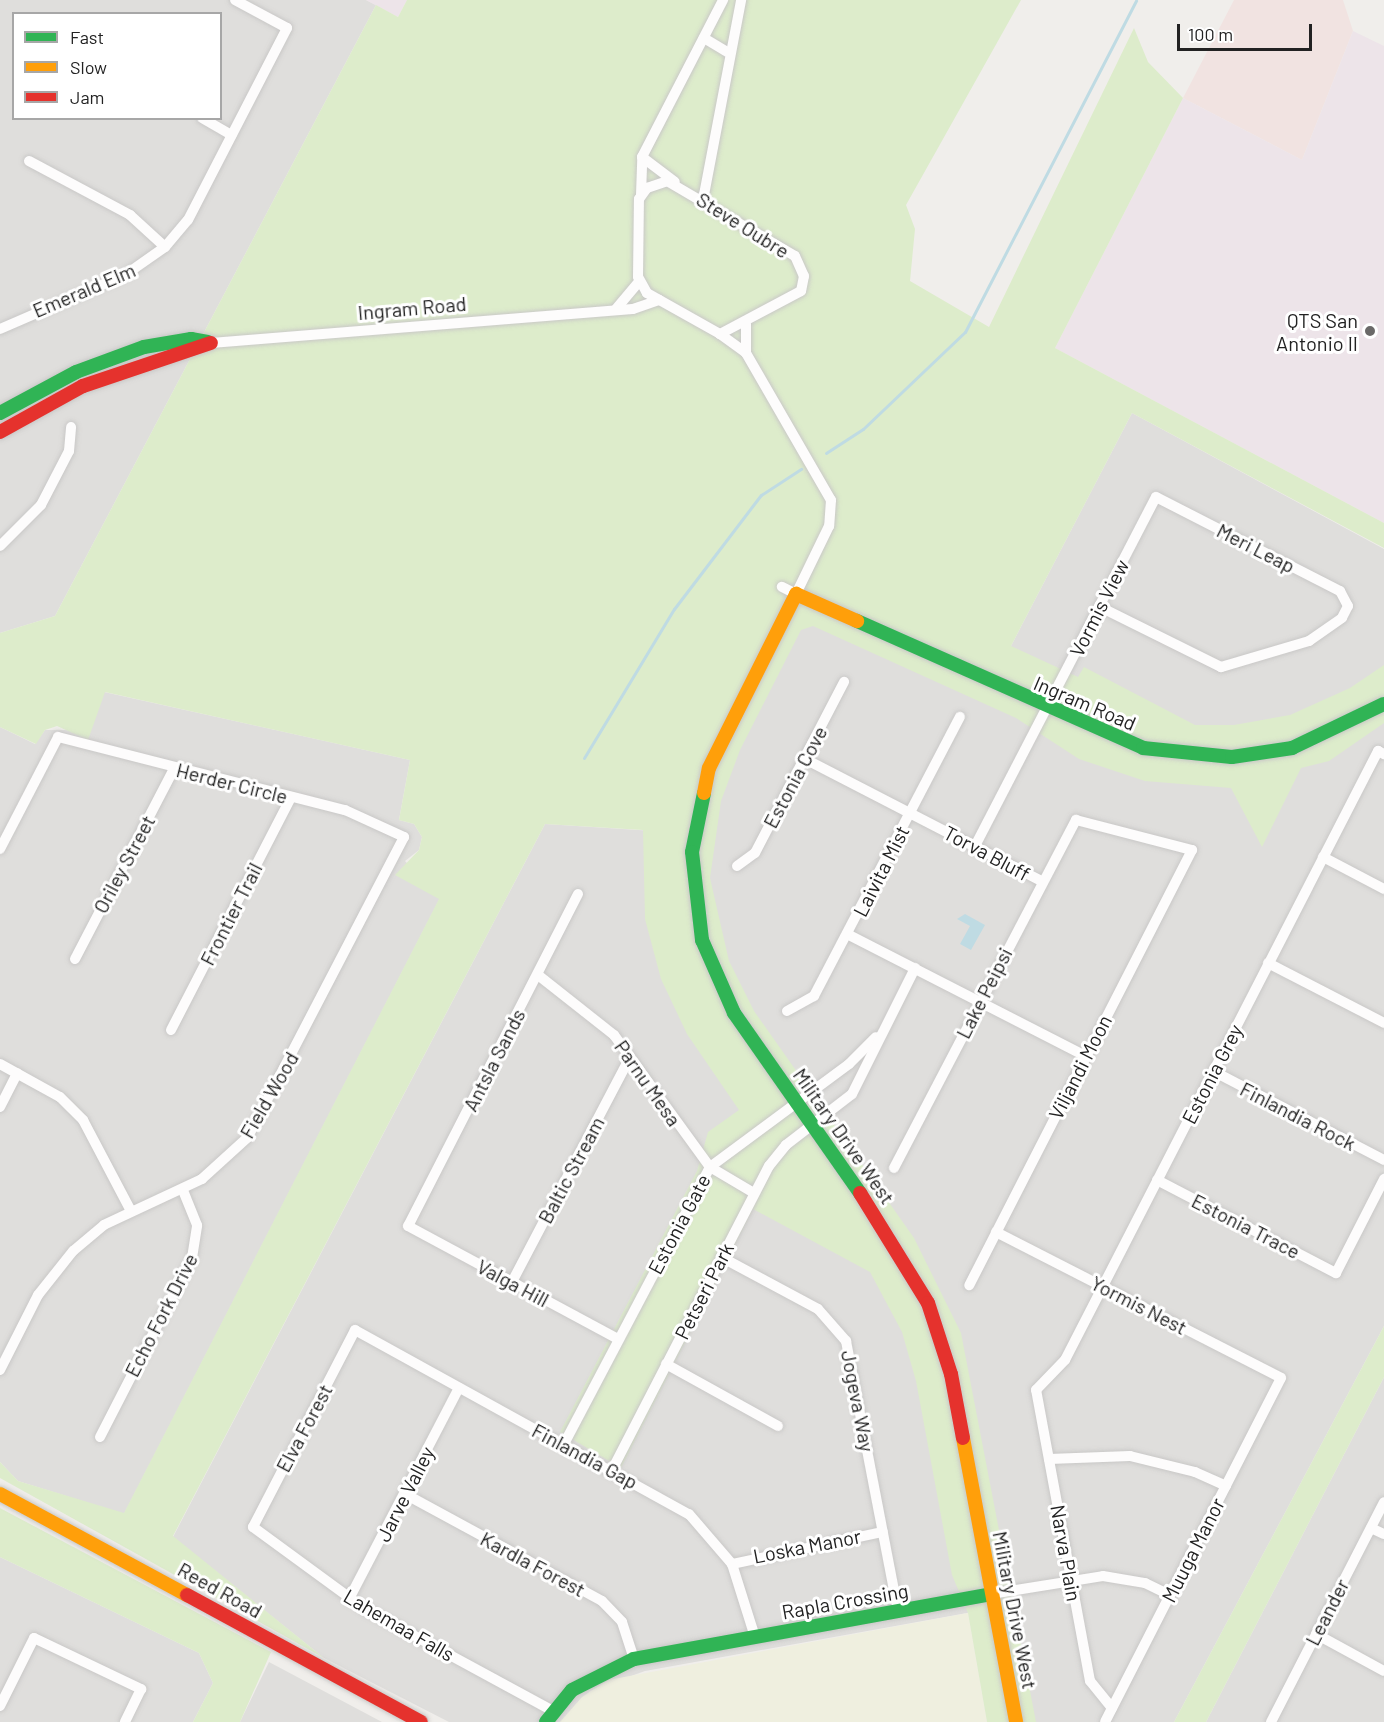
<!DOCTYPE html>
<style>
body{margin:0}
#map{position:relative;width:1384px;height:1722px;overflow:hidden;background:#f0eeeb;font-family:Barlow,sans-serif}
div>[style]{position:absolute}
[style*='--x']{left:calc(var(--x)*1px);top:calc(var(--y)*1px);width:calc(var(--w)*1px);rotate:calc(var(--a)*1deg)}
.residential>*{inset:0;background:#dfdedc}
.commercial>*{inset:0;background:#f1e3e1}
.industrial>*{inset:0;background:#ede4e9}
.farmland>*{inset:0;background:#efefdf}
.grass>*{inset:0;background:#ddeccb}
.water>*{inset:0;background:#bfdbe3}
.stream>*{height:3px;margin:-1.5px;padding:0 1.5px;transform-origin:1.5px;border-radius:1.5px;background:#bfdbe3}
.roads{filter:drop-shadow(0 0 2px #c9c8c7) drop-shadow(0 0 2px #c9c8c7)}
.street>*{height:10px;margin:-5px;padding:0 5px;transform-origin:5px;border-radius:5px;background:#fdfcfc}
.fast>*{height:14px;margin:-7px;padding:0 7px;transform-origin:7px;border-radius:7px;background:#30b455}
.slow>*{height:14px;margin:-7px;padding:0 7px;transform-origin:7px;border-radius:7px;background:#ff9f0a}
.jam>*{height:14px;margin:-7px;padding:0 7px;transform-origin:7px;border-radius:7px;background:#e5322d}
.dots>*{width:16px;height:16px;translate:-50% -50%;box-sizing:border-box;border:3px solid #fff;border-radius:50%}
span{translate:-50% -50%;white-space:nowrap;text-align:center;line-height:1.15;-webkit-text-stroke:6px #fff;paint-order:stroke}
.street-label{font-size:20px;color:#222}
.poi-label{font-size:20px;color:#222}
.right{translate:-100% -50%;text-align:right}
.legend{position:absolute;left:12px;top:12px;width:210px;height:108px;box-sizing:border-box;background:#fff;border:2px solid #a7a7a7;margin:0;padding:8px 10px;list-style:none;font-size:18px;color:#222}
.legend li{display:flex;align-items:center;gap:12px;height:30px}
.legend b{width:30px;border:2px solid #a7a7a7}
.scale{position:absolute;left:1177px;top:24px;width:135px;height:27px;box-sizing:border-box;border:3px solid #222;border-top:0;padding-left:8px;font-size:18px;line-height:21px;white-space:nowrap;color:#222;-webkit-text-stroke:4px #fff;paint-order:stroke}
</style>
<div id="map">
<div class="residential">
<div style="clip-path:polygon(evenodd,0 0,366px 0,376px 5px,55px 616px,0 633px,0 0,14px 14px,220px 14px,220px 118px,14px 118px,14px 14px)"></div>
<div style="clip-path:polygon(1132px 413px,1384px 549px,1384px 1326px,1174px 1722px,1007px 1722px,984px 1610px,645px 1671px,590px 1691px,564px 1722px,449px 1722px,324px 1658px,173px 1537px,545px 824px,654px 831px,779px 566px,998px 671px)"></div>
<div style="clip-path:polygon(104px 692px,410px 760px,399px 820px,414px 824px,422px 837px,419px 850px,405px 861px,440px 898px,124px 1514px,18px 1481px,0 1462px,0 727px,35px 744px,45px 730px,73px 730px)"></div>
<div style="clip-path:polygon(1384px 1377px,1384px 1722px,1206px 1722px)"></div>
<div style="clip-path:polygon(0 1557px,199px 1653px,213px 1683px,193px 1722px,0 1722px)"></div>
<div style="clip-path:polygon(269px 1662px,382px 1722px,240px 1722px)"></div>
</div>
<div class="commercial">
<div style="clip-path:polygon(1234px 0,1343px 0,1353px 31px,1302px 160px,1183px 98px)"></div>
</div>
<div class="industrial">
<div style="clip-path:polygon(366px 0,407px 0,398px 17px)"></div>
<div style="clip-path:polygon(1353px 31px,1384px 46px,1384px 523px,1055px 348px,1183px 98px,1302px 160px)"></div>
</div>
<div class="farmland">
<div style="clip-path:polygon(968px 1613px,987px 1722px,560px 1722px,582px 1697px,608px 1680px)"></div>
</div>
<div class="grass">
<div style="clip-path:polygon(407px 0,1021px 0,906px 205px,915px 229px,910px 281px,989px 327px,1134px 28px,1148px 62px,1183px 98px,1055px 348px,1384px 523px,1384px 548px,1132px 413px,1011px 646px,1078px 677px,1084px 667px,1195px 725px,1234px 725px,1290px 715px,1350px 688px,1384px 665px,1384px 723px,1329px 761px,1301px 768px,1262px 847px,1231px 788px,1145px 781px,1079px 759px,1016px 718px,813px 626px,801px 630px,740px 750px,721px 801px,710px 878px,729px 961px,754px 1011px,914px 1238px,961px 1333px,1036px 1722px,987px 1722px,968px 1613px,952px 1575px,916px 1381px,902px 1332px,870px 1272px,753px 1209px,621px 1468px,560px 1432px,697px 1171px,708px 1132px,739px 1110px,687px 1034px,661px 979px,645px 919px,643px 830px,545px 824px,173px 1536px,324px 1658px,0 1478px,0 1462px,18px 1481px,124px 1513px,439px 899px,395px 875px,419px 850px,422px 837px,414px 824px,399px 820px,410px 760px,105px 692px,88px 740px,57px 726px,45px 730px,36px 744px,0 727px,0 633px,55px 616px,376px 5px,398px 17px)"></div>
<div style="clip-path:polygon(1384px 1326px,1384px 1377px,1206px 1722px,1174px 1722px)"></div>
<div style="clip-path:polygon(0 1508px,271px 1652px,240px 1722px,193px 1722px,213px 1683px,199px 1653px,0 1557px)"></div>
</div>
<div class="water">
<div style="clip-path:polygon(965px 914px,985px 925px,971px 950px,960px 944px,970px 926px,957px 919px)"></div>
</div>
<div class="stream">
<div style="--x:826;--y:453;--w:44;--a:-33"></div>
<div style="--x:863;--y:429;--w:141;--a:-43.6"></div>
<div style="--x:965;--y:332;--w:373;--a:-62.7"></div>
<div style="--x:584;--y:758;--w:174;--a:-58.9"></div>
<div style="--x:674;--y:609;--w:143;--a:-52.7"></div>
<div style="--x:761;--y:495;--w:48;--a:-33"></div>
</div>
<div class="roads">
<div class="street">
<div style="--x:704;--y:38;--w:27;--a:31"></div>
<div style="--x:202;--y:118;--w:34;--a:30"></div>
<div style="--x:642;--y:157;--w:41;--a:37.1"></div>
<div style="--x:29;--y:161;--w:115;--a:28.1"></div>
<div style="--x:130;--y:215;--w:47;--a:42.4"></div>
<div style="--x:667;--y:181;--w:148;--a:30.4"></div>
<div style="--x:795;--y:256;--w:22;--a:66"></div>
<div style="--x:804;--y:276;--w:15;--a:101"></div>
<div style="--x:801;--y:291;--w:92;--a:152"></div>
<div style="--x:720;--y:334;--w:84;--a:-150.7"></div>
<div style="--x:647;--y:293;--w:18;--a:-119"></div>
<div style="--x:638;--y:277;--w:78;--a:-89.3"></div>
<div style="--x:639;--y:199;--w:14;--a:-54"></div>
<div style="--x:647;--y:188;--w:21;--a:-19"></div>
<div style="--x:641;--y:195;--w:38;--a:-88"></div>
<div style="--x:642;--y:157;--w:177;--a:-62.7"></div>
<div style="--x:703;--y:200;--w:204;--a:-79.2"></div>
<div style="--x:616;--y:309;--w:35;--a:-50"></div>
<div style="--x:746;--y:324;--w:29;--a:90"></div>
<div style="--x:0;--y:329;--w:136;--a:-23.4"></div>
<div style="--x:125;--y:275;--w:49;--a:-35"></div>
<div style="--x:165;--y:247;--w:35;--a:-50"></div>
<div style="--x:188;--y:220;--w:216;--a:-62.7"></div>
<div style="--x:287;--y:28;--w:59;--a:-151.7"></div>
<div style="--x:720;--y:334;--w:32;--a:36"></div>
<div style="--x:746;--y:353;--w:170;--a:60"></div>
<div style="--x:831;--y:500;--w:26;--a:94"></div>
<div style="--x:829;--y:526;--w:76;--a:115.9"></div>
<div style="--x:796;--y:594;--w:16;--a:-153"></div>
<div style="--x:211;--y:343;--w:423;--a:-4.6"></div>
<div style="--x:633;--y:309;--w:28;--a:-19"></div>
<div style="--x:0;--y:546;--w:58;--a:-45"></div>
<div style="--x:41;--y:505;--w:61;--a:-62.6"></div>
<div style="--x:69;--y:451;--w:24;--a:-85"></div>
<div style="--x:805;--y:759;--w:266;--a:27.3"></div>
<div style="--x:975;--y:846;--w:393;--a:-62.6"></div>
<div style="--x:1156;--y:497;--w:207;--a:27.1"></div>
<div style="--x:1340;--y:591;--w:17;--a:62"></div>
<div style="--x:1348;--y:606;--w:13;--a:117"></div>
<div style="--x:1342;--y:618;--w:40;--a:145.1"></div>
<div style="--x:1309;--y:641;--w:92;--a:163.5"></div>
<div style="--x:1221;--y:667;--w:135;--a:-153.6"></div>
<div style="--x:0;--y:849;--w:126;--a:-62.6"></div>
<div style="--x:58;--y:737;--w:296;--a:14.3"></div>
<div style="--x:345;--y:810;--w:65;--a:24.6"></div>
<div style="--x:404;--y:837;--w:339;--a:117.5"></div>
<div style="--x:247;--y:1138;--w:61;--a:137.7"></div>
<div style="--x:202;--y:1179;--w:108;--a:154.9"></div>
<div style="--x:104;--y:1225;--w:40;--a:140"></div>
<div style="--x:73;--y:1251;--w:56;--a:128.5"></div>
<div style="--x:38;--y:1295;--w:84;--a:116.9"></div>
<div style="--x:1323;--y:857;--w:69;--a:27.7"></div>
<div style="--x:737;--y:866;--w:22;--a:-36"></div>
<div style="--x:755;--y:853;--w:193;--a:-62.5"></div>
<div style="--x:578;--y:894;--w:373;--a:117.1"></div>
<div style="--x:408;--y:1226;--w:238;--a:28.3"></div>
<div style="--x:849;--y:935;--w:265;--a:27.1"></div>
<div style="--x:75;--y:959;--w:214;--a:-62.5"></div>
<div style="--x:1268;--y:963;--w:131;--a:27.3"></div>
<div style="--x:538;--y:975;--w:97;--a:38.3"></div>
<div style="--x:614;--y:1035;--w:163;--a:54"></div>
<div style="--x:710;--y:1167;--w:51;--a:30.6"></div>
<div style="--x:787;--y:1011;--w:31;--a:-29"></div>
<div style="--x:814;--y:996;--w:315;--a:-62.4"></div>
<div style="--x:171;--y:1030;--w:261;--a:-62.7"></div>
<div style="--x:0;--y:1064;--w:68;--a:28.8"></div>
<div style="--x:60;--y:1097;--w:33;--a:45"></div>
<div style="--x:83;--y:1120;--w:103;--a:62.2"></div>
<div style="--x:1213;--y:1071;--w:193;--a:27.5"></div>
<div style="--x:0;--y:1107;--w:38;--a:-63"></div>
<div style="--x:894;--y:1168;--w:393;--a:-62.4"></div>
<div style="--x:1076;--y:820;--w:120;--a:14.5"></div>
<div style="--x:1192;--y:850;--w:489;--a:117.1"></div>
<div style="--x:1157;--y:1180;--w:202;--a:27.5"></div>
<div style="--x:1336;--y:1273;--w:106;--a:-62.9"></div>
<div style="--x:996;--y:1232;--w:320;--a:27.1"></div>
<div style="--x:1281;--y:1378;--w:386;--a:117.1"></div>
<div style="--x:721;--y:1257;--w:110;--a:28.2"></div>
<div style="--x:818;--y:1309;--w:43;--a:48.8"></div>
<div style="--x:846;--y:1341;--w:276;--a:79.1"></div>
<div style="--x:512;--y:1282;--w:254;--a:-62.3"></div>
<div style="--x:666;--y:1364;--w:128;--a:29"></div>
<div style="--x:100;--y:1437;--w:201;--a:-62.8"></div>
<div style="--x:192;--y:1258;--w:33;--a:-81"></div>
<div style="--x:197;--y:1225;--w:38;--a:-112"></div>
<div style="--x:564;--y:1444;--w:313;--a:-62.2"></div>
<div style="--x:710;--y:1167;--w:173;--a:-36.5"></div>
<div style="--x:849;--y:1064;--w:38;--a:-45"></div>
<div style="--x:1049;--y:1459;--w:81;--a:-2.1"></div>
<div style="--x:1130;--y:1456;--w:67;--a:13.8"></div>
<div style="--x:1195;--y:1472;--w:34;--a:24"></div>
<div style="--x:612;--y:1470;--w:342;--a:-62.7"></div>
<div style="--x:769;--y:1166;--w:27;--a:-51"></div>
<div style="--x:786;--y:1145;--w:83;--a:-37.7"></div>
<div style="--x:852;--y:1094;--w:141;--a:-63.4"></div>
<div style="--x:405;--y:1494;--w:224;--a:28.5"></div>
<div style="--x:602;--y:1601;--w:29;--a:46"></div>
<div style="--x:622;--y:1622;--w:39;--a:72"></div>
<div style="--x:1371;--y:1528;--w:14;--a:25"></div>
<div style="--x:732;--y:1564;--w:154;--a:-12"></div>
<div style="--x:991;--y:1594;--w:113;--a:-9.1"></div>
<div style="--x:1103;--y:1576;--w:43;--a:9.5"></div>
<div style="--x:1145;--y:1583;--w:28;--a:26"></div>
<div style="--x:349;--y:1599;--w:238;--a:-62.5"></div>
<div style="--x:1316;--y:1634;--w:77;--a:28.6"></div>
<div style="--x:0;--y:1706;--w:76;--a:-63.4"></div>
<div style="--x:34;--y:1638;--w:119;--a:25.5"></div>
<div style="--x:141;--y:1689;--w:37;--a:116"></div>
<div style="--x:1112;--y:1708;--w:35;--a:-129"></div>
<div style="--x:1090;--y:1681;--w:296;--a:-100.5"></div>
<div style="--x:1036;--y:1390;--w:42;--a:-46"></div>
<div style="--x:1065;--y:1360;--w:685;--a:-62.8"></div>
<div style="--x:1378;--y:751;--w:7;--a:27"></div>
<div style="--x:553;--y:1711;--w:214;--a:-151.5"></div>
<div style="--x:365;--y:1609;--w:139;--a:-143.8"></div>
<div style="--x:253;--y:1527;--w:222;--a:-62.6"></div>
<div style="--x:355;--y:1330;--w:381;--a:28.9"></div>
<div style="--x:689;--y:1514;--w:66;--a:49.3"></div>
<div style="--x:732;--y:1564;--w:77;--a:72.5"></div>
<div style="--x:1271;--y:1722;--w:247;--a:-62.8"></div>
</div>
<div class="fast">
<div style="--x:0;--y:413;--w:86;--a:-28.3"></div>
<div style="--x:76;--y:372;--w:72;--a:-20.2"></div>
<div style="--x:144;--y:347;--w:48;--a:-9.7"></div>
<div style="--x:191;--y:339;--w:17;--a:10"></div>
<div style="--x:857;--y:621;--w:313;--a:23.9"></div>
<div style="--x:1143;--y:748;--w:89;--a:5.8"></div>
<div style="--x:1232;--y:757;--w:61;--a:-8.5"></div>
<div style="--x:1292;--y:748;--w:102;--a:-25.6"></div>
<div style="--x:704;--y:793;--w:60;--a:101.5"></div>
<div style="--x:692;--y:852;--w:89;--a:83.5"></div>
<div style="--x:702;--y:940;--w:80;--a:66.3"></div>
<div style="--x:734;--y:1013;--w:220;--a:55"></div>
<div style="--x:546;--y:1722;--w:41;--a:-50.9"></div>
<div style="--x:572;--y:1690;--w:69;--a:-26.6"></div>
<div style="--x:634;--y:1659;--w:363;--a:-10.3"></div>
</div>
<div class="slow">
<div style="--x:704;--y:793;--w:25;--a:-79"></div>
<div style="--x:709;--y:768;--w:195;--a:-63.4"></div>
<div style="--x:796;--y:594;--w:67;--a:23.9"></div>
<div style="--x:963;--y:1438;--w:289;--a:79.4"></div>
<div style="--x:0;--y:1494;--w:213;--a:28.4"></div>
</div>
<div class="jam">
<div style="--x:0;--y:432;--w:95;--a:-29"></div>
<div style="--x:83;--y:386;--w:135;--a:-18.6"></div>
<div style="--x:860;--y:1193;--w:129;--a:58.3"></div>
<div style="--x:928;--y:1303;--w:75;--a:72.1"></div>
<div style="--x:951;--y:1374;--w:65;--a:79.4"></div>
<div style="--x:187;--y:1595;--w:266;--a:28.5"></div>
</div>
</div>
<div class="dots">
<div style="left:1370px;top:331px;background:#6a6968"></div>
</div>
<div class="street-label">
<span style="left:743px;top:225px;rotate:32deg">Steve Oubre</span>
<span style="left:84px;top:290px;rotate:-23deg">Emerald Elm</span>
<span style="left:412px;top:308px;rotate:-5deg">Ingram Road</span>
<span style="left:1256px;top:548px;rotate:27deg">Meri Leap</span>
<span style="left:1099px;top:608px;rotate:-63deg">Vormis View</span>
<span style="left:1085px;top:703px;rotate:23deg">Ingram Road</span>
<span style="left:795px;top:777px;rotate:-62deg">Estonia Cove</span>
<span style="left:232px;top:783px;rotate:14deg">Herder Circle</span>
<span style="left:987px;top:853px;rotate:28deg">Torva Bluff</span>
<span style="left:124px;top:864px;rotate:-62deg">Oriley Street</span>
<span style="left:881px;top:871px;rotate:-63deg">Laivita Mist</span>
<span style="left:231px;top:914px;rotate:-63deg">Frontier Trail</span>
<span style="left:984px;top:993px;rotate:-63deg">Lake Peipsi</span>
<span style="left:494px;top:1060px;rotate:-63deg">Antsla Sands</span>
<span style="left:1080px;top:1067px;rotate:-63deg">Viljandi Moon</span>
<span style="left:1212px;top:1074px;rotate:-63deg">Estonia Grey</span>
<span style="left:648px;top:1083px;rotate:55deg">Parnu Mesa</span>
<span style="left:269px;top:1095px;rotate:-60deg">Field Wood</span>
<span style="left:1298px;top:1116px;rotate:27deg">Finlandia Rock</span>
<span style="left:844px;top:1136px;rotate:55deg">Military Drive West</span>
<span style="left:571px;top:1170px;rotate:-62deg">Baltic Stream</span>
<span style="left:679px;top:1224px;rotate:-62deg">Estonia Gate</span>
<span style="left:1246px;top:1226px;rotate:27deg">Estonia Trace</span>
<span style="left:513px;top:1283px;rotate:28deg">Valga Hill</span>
<span style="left:704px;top:1291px;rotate:-63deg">Petseri Park</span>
<span style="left:1139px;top:1305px;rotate:27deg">Yormis Nest</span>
<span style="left:161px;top:1315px;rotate:-63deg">Echo Fork Drive</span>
<span style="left:858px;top:1401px;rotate:79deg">Jogeva Way</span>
<span style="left:304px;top:1428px;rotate:-62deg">Elva Forest</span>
<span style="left:585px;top:1456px;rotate:28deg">Finlandia Gap</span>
<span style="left:405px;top:1494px;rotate:-63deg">Jarve Valley</span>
<span style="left:807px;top:1546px;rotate:-11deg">Loska Manor</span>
<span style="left:1193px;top:1550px;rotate:-63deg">Muuga Manor</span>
<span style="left:1066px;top:1553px;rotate:80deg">Narva Plain</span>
<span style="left:533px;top:1564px;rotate:28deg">Kardla Forest</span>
<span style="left:220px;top:1590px;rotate:29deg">Reed Road</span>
<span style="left:845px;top:1601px;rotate:-10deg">Rapla Crossing</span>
<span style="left:1015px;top:1610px;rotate:79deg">Military Drive West</span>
<span style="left:1327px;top:1612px;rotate:-63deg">Leander</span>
<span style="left:399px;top:1625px;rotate:30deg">Lahemaa Falls</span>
</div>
<div class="poi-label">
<span class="right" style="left:1358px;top:332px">QTS San<br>Antonio II</span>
</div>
<ul class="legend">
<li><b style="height:8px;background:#30b455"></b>Fast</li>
<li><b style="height:8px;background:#ff9f0a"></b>Slow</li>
<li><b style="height:8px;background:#e5322d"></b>Jam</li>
</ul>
<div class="scale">100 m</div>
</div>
